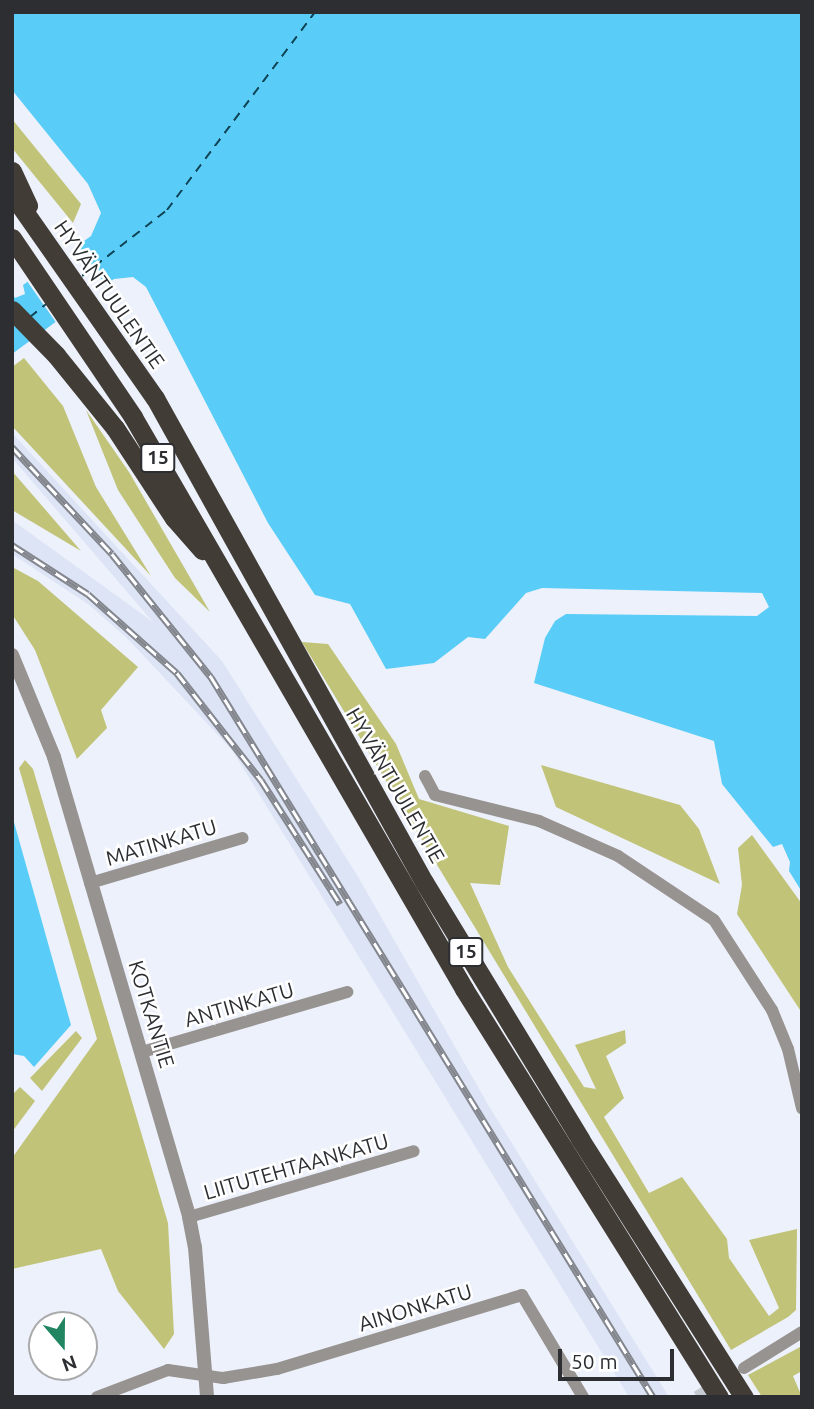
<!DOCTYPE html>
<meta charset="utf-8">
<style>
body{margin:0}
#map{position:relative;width:814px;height:1409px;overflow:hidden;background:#edf1fb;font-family:Ubuntu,sans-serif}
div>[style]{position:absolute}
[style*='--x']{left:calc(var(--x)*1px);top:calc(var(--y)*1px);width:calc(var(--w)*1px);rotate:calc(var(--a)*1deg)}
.built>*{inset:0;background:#dde4f5}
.green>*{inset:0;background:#c0c378}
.water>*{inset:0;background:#59cdf7}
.pier>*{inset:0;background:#edf1fb;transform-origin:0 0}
.ferry>*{height:2px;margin-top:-1px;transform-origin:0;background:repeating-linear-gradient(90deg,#0f4254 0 9px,transparent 0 16px)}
.minor-tunnel>*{height:12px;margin-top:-6px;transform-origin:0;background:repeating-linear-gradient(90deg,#c6cad3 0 12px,transparent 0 18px)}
.minor>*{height:12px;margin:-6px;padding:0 6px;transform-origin:6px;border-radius:6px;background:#979390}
.tertiary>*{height:14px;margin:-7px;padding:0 7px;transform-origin:7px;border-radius:7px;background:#979390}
.trunk>*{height:19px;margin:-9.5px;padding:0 9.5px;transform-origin:9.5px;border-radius:9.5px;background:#423c36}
.rail>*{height:7px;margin-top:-3.5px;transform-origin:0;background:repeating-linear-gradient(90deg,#fff 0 13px,#83868d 0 26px);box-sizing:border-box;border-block:2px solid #83868d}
span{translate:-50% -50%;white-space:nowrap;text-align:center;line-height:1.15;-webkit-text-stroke:5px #fff;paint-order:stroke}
.shield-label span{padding:2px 5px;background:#fff;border:2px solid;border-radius:5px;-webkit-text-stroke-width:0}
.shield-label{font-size:19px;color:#2c2e32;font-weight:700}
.street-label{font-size:21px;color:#2c2e32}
.frame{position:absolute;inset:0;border:14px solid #2c2e32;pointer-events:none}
.north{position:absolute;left:28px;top:1311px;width:70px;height:70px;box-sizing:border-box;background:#fff;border:2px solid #ababad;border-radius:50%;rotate:160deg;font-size:19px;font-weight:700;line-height:28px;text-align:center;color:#2c2e32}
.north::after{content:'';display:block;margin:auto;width:24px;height:32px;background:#208560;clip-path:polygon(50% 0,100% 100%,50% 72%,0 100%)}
.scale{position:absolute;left:558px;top:1349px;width:116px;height:32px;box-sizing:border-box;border:4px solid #2c2e32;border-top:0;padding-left:9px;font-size:21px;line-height:24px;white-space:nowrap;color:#2c2e32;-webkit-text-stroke:5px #fff;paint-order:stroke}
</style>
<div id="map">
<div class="built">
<div style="clip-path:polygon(12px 433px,222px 661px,357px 875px,490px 1108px,669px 1397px,629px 1397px,232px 750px,127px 638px,88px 604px,12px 554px,12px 520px,153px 622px,12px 458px)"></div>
</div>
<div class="green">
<div style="clip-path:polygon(12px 119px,81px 204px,73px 223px,12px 148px)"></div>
<div style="clip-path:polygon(24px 358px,63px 406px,96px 487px,151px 576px,12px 426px,12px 367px)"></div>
<div style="clip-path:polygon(86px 410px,129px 472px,210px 612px,175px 578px,118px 490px)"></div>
<div style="clip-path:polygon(12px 471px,81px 551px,12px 510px)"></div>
<div style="clip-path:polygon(12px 567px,38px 581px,138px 667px,101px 710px,107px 728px,77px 759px,35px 650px,12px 614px)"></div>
<div style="clip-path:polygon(302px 642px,328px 644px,396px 744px,419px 799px,509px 826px,500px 885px,470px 883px,508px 967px,584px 1087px,596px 1089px,575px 1045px,625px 1030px,626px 1043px,606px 1056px,624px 1098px,604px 1117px,649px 1193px,682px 1177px,727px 1239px,729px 1258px,769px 1316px,779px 1308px,749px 1240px,797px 1229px,796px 1310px,788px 1317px,731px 1350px)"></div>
<div style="clip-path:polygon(25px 760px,33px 769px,168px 1223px,174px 1334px,164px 1349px,118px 1291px,101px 1249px,12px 1269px,12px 1158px,97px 1039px,19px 768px)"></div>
<div style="clip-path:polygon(541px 765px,680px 805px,699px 829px,720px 884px,556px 807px)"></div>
<div style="clip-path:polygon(752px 835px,802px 904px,802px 1013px,737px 914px,742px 885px,738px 848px)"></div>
<div style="clip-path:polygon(76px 1031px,82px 1038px,42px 1091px,30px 1078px)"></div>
<div style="clip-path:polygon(20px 1087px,35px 1101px,12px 1132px,12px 1095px)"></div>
<div style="clip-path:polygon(802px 1346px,802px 1371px,793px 1376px,802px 1397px,762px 1397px,748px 1375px)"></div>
</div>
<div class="water">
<div style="clip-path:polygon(12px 12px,802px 12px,802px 892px,789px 871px,790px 862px,782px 844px,773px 847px,722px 784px,714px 741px,534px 683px,545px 638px,555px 621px,566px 614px,757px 616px,769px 607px,762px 593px,542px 588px,526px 593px,485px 639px,468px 637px,434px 663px,386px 669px,350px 604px,315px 595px,268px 523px,146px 287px,133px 277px,114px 279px,12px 354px,12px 293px,15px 298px,25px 294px,23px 285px,91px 236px,101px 213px,88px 184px,12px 90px)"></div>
<div style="clip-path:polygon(12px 815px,71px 1025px,34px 1067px,24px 1056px,12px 1054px)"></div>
</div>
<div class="pier">
<div style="left:76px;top:243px;width:55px;height:62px;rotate:55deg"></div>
</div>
<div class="ferry">
<div style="--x:82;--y:276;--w:108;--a:-37.8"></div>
<div style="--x:167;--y:210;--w:247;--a:-53.2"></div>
<div style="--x:30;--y:317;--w:22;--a:-39"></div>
</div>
<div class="minor-tunnel">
<div style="--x:697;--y:1397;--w:24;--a:-33"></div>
</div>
<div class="minor">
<div style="--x:425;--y:776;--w:21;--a:62"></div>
<div style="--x:435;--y:795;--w:107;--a:14"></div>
<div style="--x:539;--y:821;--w:86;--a:23.9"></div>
<div style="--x:618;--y:856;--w:115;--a:33.7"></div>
<div style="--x:714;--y:920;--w:107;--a:57.2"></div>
<div style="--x:772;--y:1010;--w:42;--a:67.7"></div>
<div style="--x:788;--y:1049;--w:61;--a:76.7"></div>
<div style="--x:90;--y:883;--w:159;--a:-16.4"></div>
<div style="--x:142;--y:1052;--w:214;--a:-16.3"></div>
<div style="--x:189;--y:1217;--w:234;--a:-16.3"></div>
<div style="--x:744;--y:1368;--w:68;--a:-31.8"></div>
<div style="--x:97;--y:1397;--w:76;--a:-20.8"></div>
<div style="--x:168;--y:1370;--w:56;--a:8.3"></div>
<div style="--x:223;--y:1378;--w:55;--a:-9.5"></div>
<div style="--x:277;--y:1369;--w:256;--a:-16.8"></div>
<div style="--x:522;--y:1295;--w:119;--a:59.1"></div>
</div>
<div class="tertiary">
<div style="--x:12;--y:655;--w:110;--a:67.6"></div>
<div style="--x:54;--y:757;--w:479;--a:73.6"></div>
<div style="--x:189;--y:1217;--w:31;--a:79"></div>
<div style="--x:195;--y:1247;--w:150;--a:85.4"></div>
</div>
<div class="trunk">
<div style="--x:12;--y:171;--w:38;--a:65"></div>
<div style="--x:12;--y:194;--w:249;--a:55"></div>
<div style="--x:155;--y:398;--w:554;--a:60.94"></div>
<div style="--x:424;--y:882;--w:301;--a:58.7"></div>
<div style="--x:580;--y:1139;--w:306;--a:57.6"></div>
<div style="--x:12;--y:238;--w:216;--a:55.9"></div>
<div style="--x:133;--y:417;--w:661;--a:59.94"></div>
<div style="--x:464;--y:989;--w:481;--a:58"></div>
<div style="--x:12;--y:310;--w:63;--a:45.6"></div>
<div style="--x:56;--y:355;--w:94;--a:51.1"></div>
<div style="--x:115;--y:428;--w:108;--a:56.8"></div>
<div style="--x:174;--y:518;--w:43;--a:48.8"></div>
</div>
<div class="rail">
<div style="--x:12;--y:447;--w:146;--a:46.9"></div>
<div style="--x:112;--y:554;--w:158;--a:51.2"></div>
<div style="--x:211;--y:677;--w:845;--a:58.45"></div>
<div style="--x:12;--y:545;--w:90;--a:32.8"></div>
<div style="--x:88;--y:594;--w:119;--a:41.6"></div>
<div style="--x:177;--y:673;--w:136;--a:51.9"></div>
<div style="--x:261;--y:780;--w:147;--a:57.5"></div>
</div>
<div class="shield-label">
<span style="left:158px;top:458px">15</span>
<span style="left:466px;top:952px">15</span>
</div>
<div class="street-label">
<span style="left:110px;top:294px;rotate:55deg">HYVÄNTUULENTIE</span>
<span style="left:396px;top:785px;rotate:60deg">HYVÄNTUULENTIE</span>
<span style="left:161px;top:842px;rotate:-17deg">MATINKATU</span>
<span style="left:239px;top:1004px;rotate:-16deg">ANTINKATU</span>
<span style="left:152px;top:1014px;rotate:73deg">KOTKANTIE</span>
<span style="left:296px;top:1166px;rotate:-16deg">LIITUTEHTAANKATU</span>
<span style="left:415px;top:1307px;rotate:-17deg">AINONKATU</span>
</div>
<div class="frame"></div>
<div class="north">N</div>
<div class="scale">50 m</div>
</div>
